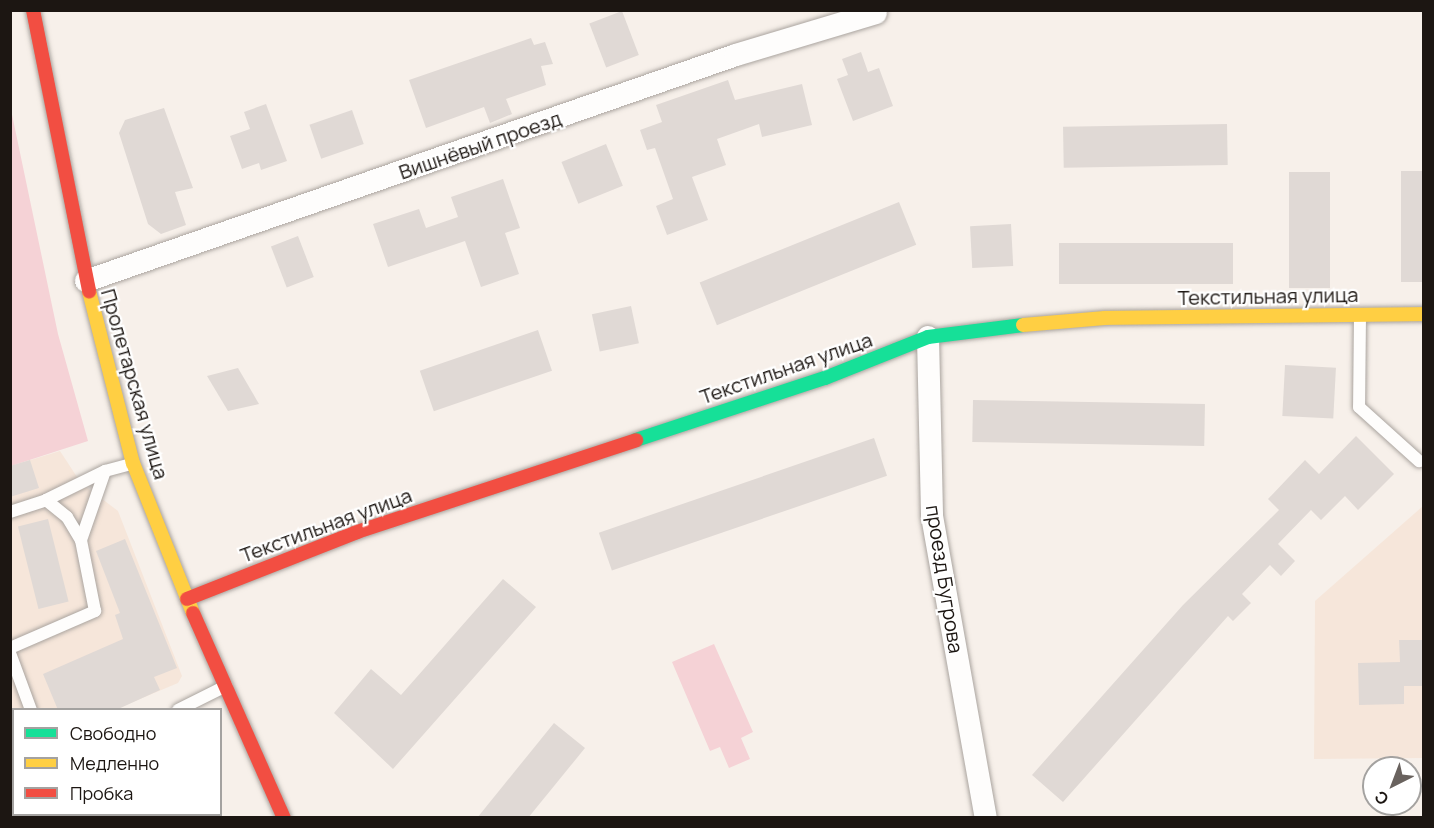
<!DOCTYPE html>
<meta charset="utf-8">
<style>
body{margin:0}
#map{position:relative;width:1434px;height:828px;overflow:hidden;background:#f7f0ea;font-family:Manrope,sans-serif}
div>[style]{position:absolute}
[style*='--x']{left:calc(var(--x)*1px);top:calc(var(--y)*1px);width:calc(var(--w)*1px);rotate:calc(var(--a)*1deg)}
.built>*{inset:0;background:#f6e6da}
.green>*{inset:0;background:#f5d2d6}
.building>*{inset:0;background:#e0d9d5;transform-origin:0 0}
.roads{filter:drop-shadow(0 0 2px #aaa49f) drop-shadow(0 0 2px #aaa49f)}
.lane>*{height:12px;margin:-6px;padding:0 6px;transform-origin:6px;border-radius:6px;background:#fefdfc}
.street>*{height:22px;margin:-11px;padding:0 11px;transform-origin:11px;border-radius:11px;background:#fefdfc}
.fast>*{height:14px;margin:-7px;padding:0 7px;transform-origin:7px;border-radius:7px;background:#16e098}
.slow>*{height:14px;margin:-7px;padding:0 7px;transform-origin:7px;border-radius:7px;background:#ffcf43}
.jam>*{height:14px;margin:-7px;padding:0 7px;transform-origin:7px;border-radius:7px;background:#f24e42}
span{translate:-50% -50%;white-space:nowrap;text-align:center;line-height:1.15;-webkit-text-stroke:4.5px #fff;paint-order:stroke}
.street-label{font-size:20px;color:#1c1612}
.frame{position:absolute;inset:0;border:12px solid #1c1612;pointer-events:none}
.legend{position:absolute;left:12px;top:708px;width:210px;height:108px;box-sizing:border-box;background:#fff;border:2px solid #a4a2a0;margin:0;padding:8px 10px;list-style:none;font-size:18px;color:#1c1612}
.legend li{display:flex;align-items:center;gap:12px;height:30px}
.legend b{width:30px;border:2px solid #a4a2a0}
.north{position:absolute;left:1362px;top:756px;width:60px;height:60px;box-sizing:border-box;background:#fff;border:2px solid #a4a2a0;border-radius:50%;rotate:222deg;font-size:16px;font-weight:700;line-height:24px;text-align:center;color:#1c1612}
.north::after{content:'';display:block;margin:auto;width:21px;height:27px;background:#69625e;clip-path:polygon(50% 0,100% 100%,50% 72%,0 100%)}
</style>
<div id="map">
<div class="built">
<div style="clip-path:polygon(60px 451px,81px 483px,118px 511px,182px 676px,178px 683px,116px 709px,14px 710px,11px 749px,11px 466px)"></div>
<div style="clip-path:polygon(1423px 506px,1423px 758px,1314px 759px,1315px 601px)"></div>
</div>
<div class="green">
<div style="clip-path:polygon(10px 105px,58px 334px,88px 441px,11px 466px)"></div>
<div style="clip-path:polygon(714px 644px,753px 732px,741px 738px,750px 759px,729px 768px,720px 747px,710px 751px,672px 662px)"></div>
</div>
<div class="building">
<div style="left:622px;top:11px;width:47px;height:35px;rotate:69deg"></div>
<div style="clip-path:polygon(531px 38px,534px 45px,545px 42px,553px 64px,541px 66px,546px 85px,506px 99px,512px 114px,490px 123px,484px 107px,426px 128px,409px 80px)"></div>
<div style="clip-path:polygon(861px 52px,868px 72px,879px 68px,893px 106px,853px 121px,837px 79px,848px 75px,842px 59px)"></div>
<div style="clip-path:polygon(728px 80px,735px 100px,802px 84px,812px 125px,762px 137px,759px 124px,717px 139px,726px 165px,692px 177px,708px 220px,667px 235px,656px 206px,673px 199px,655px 148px,647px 150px,640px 130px,662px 122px,656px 105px)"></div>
<div style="clip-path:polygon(266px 104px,287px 161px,261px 170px,259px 163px,242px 169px,230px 136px,250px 129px,244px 112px)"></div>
<div style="clip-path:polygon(164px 108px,193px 188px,175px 192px,186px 225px,161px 234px,148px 224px,119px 133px,125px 120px)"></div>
<div style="left:352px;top:110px;width:36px;height:45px;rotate:71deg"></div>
<div style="left:1227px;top:124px;width:41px;height:164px;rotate:89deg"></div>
<div style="left:606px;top:144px;width:45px;height:48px;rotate:68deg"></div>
<div style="left:1401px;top:171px;width:23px;height:111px"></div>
<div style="left:1330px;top:172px;width:116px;height:41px;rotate:90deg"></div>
<div style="clip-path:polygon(503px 179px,520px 228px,505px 233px,519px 274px,481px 287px,465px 241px,388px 267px,373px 224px,419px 209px,426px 228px,458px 217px,451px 197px)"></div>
<div style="left:899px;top:202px;width:46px;height:215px;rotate:68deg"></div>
<div style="left:1011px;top:224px;width:42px;height:41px;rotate:87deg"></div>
<div style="left:298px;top:236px;width:44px;height:29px;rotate:69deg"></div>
<div style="left:1059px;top:243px;width:174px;height:41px"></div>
<div style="left:631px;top:306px;width:38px;height:40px;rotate:78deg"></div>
<div style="left:538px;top:330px;width:43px;height:125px;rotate:71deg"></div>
<div style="left:1285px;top:365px;width:51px;height:51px;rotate:3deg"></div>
<div style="clip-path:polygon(238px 368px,259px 404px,228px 411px,207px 376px)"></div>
<div style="left:973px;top:400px;width:232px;height:42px;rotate:1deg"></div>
<div style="clip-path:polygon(1356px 436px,1394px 474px,1358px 510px,1345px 496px,1321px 520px,1311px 510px,1278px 544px,1295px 561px,1281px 576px,1270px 565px,1242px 594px,1251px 603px,1233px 621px,1228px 616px,1063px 802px,1032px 775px,1183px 605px,1279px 510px,1268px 499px,1305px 460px,1319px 474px)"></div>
<div style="left:874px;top:438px;width:40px;height:291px;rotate:71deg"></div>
<div style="clip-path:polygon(30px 460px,39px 488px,10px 497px,10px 466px)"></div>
<div style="left:48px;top:519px;width:85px;height:31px;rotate:76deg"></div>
<div style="clip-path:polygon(125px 539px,177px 668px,154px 677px,160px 690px,116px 710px,58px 710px,43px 674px,123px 639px,115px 615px,120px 613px,96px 551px)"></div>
<div style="clip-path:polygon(503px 579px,536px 607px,393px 769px,334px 713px,371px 669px,401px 695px)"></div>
<div style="clip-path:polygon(1399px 640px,1424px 640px,1424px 686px,1404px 686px,1404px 704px,1359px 705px,1358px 663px,1400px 662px)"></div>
<div style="clip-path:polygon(554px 723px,585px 748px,528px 818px,477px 818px)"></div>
</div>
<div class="roads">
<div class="lane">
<div style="--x:1360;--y:316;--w:91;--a:90.6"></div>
<div style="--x:1359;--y:407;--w:81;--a:42"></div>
<div style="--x:46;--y:500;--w:66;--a:-26.2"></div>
<div style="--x:105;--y:471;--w:28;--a:-15"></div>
<div style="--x:10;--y:512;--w:38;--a:-18"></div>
<div style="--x:46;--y:500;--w:27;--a:39"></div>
<div style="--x:67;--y:517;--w:27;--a:59"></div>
<div style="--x:10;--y:648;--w:93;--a:-23.5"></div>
<div style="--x:95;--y:611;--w:72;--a:-101.2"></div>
<div style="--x:81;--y:540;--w:73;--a:-70.8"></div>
<div style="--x:10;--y:653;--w:61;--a:69.8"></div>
<div style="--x:178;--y:710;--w:54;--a:-26.6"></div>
<div style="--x:10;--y:784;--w:4;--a:-27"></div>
<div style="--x:91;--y:814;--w:4;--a:76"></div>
</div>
<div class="street">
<div style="--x:86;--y:281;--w:688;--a:-19.17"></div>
<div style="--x:736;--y:55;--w:146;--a:-16.7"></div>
<div style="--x:928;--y:337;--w:179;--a:88.7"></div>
<div style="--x:932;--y:516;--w:307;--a:79.9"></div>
</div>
<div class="fast">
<div style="--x:636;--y:440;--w:199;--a:-18.2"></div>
<div style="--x:825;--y:378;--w:111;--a:-21.7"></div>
<div style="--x:928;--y:337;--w:96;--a:-7.2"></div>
</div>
<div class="slow">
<div style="--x:89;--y:291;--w:178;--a:75.7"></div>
<div style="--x:133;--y:463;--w:162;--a:68.2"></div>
<div style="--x:1023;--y:325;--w:82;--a:-4.9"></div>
<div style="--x:1105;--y:318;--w:319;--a:-0.7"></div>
</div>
<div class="jam">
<div style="--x:33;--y:10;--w:287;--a:78.7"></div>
<div style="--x:187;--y:599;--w:183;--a:-21.5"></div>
<div style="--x:357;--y:532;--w:294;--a:-18.2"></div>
<div style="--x:193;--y:613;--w:224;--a:66.1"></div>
</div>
</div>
<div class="street-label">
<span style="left:480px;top:145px;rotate:-19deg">Вишнёвый проезд</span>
<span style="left:1268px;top:296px;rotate:-1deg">Текстильная улица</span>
<span style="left:786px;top:368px;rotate:-19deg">Текстильная улица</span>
<span style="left:135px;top:384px;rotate:74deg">Пролетарская улица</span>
<span style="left:326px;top:525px;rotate:-20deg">Текстильная улица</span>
<span style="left:945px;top:579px;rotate:81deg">проезд Бугрова</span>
</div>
<div class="frame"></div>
<ul class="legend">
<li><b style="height:8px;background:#16e098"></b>Свободно</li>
<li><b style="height:8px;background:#ffcf43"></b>Медленно</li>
<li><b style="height:8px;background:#f24e42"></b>Пробка</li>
</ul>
<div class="north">С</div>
</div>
